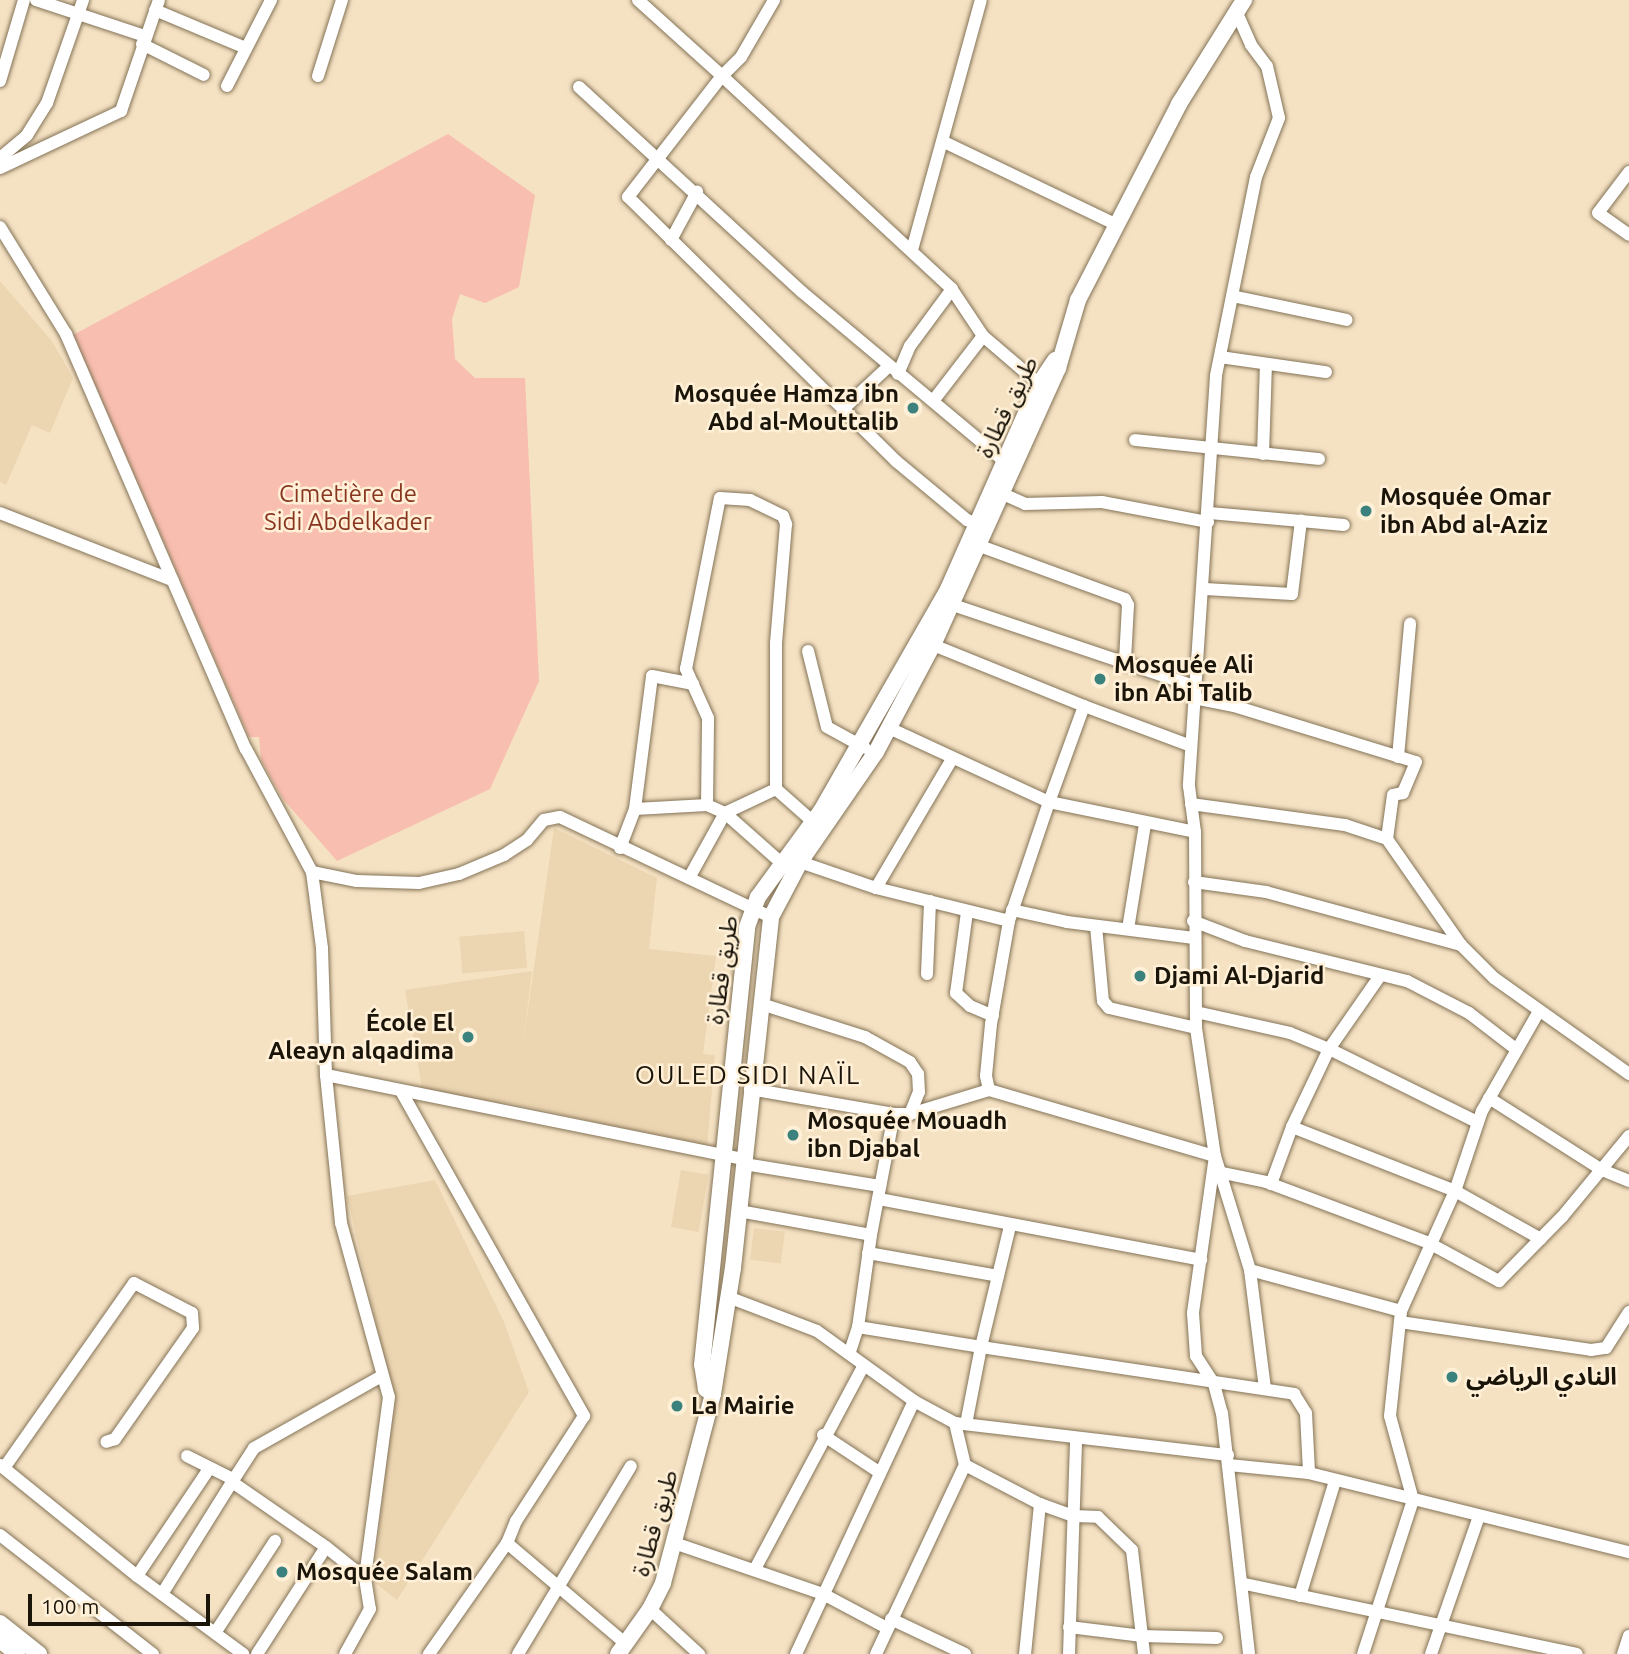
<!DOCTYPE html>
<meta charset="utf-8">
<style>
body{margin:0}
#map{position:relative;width:1629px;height:1654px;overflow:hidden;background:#f5e2c3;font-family:Ubuntu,"Noto Sans Arabic",sans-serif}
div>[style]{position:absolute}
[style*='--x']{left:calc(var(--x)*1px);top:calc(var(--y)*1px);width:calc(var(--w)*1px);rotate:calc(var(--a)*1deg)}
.built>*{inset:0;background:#ecd5b1;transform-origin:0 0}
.green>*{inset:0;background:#f8beaf}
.roads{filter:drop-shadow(0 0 2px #847357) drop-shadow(0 0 2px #847357)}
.minor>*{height:12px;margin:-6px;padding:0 6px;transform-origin:6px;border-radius:6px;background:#fff}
.major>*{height:16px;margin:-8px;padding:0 8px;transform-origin:8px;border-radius:8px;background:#fff}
.dots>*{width:19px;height:19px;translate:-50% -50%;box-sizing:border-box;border:4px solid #fff0d7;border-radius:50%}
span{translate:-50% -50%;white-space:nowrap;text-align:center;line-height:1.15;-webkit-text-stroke:5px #fff0d7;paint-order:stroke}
.poi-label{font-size:24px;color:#1a1409;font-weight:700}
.right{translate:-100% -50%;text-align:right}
.left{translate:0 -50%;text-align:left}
.street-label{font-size:24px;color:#1a1409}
.park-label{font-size:24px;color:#893621}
.neighbourhood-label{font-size:26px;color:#1a1409;letter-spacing:2px}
.scale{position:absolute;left:28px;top:1594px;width:182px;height:32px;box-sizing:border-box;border:4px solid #1a1409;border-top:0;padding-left:9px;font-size:21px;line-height:24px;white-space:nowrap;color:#1a1409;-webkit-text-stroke:5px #fff0d7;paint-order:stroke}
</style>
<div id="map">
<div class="built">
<div style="clip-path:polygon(0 281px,52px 341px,73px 378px,50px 433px,32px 425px,6px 485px,0 482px)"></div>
<div style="clip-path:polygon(554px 828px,657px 878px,649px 949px,716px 956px,703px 1054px,715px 1055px,707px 1147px,515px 1104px,423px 1094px,405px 990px,532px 971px,523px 1044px)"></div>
<div style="left:524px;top:931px;width:37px;height:65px;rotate:85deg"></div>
<div style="left:681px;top:1170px;width:28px;height:58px;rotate:10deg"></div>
<div style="clip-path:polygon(435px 1180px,504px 1322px,529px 1392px,397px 1600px,374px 1582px,393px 1396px,347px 1196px)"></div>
<div style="left:754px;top:1228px;width:31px;height:32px;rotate:7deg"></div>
</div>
<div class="green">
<div style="clip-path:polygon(448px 134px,535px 195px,519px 287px,485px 303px,460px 294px,452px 319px,455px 359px,475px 378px,525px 378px,539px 681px,490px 789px,337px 861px,283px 799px,261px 760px,259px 737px,249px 737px,73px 335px)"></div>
</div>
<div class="roads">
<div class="minor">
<div style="--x:36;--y:0;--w:115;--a:18.3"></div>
<div style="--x:638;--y:0;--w:113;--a:42.1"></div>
<div style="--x:722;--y:76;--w:27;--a:-45"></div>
<div style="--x:741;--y:57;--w:66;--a:-59.9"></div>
<div style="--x:155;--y:10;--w:99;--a:22.7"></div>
<div style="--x:1236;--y:11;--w:37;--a:66"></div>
<div style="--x:1251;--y:45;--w:26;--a:53"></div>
<div style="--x:1267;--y:66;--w:53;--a:77"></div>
<div style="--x:1279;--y:118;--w:63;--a:111.3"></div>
<div style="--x:1256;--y:177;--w:203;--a:101.4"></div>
<div style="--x:1216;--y:376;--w:411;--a:93.8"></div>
<div style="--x:1189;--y:786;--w:46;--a:82.6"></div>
<div style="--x:1195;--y:832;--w:196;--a:89.7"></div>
<div style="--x:1196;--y:1028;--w:129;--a:81.6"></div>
<div style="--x:1215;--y:1156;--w:119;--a:72.9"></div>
<div style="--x:1250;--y:1270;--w:119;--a:82.8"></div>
<div style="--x:142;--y:44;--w:69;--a:26.6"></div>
<div style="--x:318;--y:76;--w:80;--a:-72.5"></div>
<div style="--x:0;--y:81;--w:84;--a:-73.5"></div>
<div style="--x:227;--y:86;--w:97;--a:-62.9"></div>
<div style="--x:579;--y:87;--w:303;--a:42.6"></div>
<div style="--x:802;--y:292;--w:273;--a:39.9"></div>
<div style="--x:944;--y:142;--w:192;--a:25.6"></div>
<div style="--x:0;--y:158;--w:35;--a:-40"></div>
<div style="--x:27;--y:135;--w:38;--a:-58"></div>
<div style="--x:47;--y:103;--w:109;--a:-70.7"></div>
<div style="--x:0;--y:168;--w:134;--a:-25.2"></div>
<div style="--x:121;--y:111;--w:117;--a:-71.1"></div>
<div style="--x:1629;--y:172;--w:51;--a:127.1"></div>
<div style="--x:1598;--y:213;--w:38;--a:35"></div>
<div style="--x:0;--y:227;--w:126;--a:58.3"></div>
<div style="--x:66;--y:334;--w:452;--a:66.6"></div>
<div style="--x:246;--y:749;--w:140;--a:61.8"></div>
<div style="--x:312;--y:872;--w:77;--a:82.5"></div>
<div style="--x:322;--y:948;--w:127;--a:88.2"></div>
<div style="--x:326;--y:1075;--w:149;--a:84.2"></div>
<div style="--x:341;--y:1223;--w:180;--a:74.6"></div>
<div style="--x:389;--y:1397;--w:183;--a:97.6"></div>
<div style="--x:365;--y:1578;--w:31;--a:81"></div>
<div style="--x:370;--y:1609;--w:51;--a:119.1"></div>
<div style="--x:671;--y:240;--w:55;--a:-61.6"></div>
<div style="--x:912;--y:250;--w:259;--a:-74.6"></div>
<div style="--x:1232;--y:296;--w:117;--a:11.8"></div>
<div style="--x:1220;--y:357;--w:107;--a:8.1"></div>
<div style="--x:898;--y:374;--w:30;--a:-67"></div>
<div style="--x:910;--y:346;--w:71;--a:-53.6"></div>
<div style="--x:933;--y:401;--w:82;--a:-52.4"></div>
<div style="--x:843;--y:409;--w:62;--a:-43"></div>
<div style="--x:1135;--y:440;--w:185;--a:5.9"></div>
<div style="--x:1263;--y:454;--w:90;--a:-88.1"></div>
<div style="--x:1003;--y:494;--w:24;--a:24"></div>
<div style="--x:1025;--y:504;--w:77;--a:-1.5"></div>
<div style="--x:1102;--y:502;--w:108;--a:10.7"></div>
<div style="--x:0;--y:513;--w:185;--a:21.3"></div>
<div style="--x:1301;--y:521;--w:43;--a:5.3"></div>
<div style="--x:985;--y:527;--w:19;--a:-159"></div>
<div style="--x:967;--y:520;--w:92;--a:-140.3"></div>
<div style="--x:896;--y:461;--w:376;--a:-135.4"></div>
<div style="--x:628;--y:197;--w:153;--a:-52.2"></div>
<div style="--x:722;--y:76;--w:312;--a:42.8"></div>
<div style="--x:951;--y:288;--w:58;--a:56.3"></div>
<div style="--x:983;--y:336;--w:74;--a:40.6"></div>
<div style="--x:1039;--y:384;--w:9;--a:13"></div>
<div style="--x:980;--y:546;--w:154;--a:20.1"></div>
<div style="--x:1125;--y:599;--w:7;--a:63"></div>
<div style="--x:1128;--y:605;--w:56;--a:93.1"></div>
<div style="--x:1205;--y:589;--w:87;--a:3.3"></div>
<div style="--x:1292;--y:594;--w:74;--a:-83"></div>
<div style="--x:1301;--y:521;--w:92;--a:-175"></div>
<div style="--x:953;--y:605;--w:254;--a:18.6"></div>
<div style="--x:933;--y:645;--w:163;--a:22"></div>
<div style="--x:1084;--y:706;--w:102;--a:110"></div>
<div style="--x:1049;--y:802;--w:149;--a:11.6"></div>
<div style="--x:808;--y:651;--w:78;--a:76"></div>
<div style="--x:827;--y:727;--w:43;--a:28.9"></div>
<div style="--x:1194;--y:698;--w:41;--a:11.3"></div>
<div style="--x:1234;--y:706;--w:190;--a:17.1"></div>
<div style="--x:1416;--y:762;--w:34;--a:113"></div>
<div style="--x:1403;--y:793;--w:10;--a:169"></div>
<div style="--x:1393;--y:795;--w:44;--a:97.8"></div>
<div style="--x:1084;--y:706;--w:114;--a:20.5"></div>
<div style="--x:889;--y:728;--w:176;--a:24.8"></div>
<div style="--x:1049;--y:802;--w:126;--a:108.6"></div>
<div style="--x:1398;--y:757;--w:134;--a:-84.8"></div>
<div style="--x:1191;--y:804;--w:155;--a:7.8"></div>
<div style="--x:1345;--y:825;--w:44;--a:18.4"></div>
<div style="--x:1387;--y:839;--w:129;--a:55.1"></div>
<div style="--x:707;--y:805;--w:87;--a:-89.3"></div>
<div style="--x:708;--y:718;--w:54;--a:-114.2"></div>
<div style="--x:686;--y:669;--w:174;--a:-78.8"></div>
<div style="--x:720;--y:498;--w:30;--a:4"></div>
<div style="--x:750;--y:500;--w:37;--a:26"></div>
<div style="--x:783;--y:516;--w:9;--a:69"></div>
<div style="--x:786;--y:524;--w:119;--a:94.8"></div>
<div style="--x:776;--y:643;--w:146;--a:90"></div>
<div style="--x:776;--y:789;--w:57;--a:41.5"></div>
<div style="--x:635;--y:809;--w:134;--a:-82.7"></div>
<div style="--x:652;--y:676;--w:42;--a:11"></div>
<div style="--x:620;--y:848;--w:42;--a:-69"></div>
<div style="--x:635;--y:809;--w:72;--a:-3.2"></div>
<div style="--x:707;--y:805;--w:20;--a:24"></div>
<div style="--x:725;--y:813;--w:83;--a:41.6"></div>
<div style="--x:800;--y:862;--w:80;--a:18.9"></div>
<div style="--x:876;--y:888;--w:137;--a:13.9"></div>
<div style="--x:1009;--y:921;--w:105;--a:99.9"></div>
<div style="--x:991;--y:1024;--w:52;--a:95.5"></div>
<div style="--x:986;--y:1076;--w:14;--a:78"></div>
<div style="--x:989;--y:1090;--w:83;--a:163.1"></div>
<div style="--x:312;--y:872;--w:46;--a:11.3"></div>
<div style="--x:357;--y:881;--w:62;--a:1.8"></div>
<div style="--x:419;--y:883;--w:41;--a:-12.7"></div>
<div style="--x:459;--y:874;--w:49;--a:-22.9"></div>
<div style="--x:504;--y:855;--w:27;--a:-33"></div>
<div style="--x:527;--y:840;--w:26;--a:-50"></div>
<div style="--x:544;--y:820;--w:16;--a:-11"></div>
<div style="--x:560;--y:817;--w:233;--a:25.4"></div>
<div style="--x:689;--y:878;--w:74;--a:-61"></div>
<div style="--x:725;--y:813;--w:56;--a:-25.2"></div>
<div style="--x:1194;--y:882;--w:73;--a:7.9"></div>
<div style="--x:1266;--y:892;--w:202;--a:15.2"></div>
<div style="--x:1461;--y:945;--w:47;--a:45"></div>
<div style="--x:1494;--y:978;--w:166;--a:35.4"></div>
<div style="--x:876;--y:888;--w:150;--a:-59.5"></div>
<div style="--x:1012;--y:910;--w:56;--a:12.3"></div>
<div style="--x:1067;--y:922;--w:128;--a:7.2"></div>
<div style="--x:967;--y:912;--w:82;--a:97.7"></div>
<div style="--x:956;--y:993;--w:19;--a:43"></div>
<div style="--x:970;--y:1006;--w:25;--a:23"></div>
<div style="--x:1193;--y:921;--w:56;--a:21"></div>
<div style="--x:1245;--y:941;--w:167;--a:13.9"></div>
<div style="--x:1407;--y:981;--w:70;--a:27.3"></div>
<div style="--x:1469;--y:1013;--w:59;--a:37.5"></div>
<div style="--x:1096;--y:926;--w:75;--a:84.7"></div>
<div style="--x:1103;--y:1001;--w:9;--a:49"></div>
<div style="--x:1109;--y:1008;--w:89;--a:12.9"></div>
<div style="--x:1128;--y:929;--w:106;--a:-80.8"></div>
<div style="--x:927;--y:974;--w:73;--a:-87.6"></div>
<div style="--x:1196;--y:1012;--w:96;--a:12.6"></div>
<div style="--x:1290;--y:1033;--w:42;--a:22.3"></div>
<div style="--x:1329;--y:1049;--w:89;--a:-55.1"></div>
<div style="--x:326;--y:1075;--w:426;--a:11.4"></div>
<div style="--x:750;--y:1089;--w:146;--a:9.8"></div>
<div style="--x:894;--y:1114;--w:16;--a:0"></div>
<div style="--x:910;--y:1114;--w:24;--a:-68"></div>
<div style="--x:919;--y:1092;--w:18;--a:-93"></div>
<div style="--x:918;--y:1074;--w:14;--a:-124"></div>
<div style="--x:910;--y:1062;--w:51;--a:-150.9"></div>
<div style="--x:865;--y:1037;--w:109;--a:-162.4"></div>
<div style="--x:989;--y:1090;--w:235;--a:16.3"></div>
<div style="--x:401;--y:1091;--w:373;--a:60.6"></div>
<div style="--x:584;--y:1416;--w:125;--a:122.9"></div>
<div style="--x:516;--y:1521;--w:24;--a:112"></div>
<div style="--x:507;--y:1543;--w:136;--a:125.1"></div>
<div style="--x:1489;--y:1098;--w:134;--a:32.5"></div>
<div style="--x:1602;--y:1170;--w:29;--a:22"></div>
<div style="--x:1477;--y:1122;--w:165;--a:-153.7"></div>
<div style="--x:1329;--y:1049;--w:86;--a:115.4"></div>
<div style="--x:1292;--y:1127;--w:175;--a:21.4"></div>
<div style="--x:1455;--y:1191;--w:98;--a:29.2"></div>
<div style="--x:1215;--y:1156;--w:159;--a:98"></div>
<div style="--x:1193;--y:1313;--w:43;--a:86"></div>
<div style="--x:1196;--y:1356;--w:33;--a:57"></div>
<div style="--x:1214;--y:1384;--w:30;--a:75"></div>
<div style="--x:1222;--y:1413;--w:243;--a:83.6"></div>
<div style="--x:744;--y:1164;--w:138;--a:9.2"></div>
<div style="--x:1223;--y:1173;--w:44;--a:11.8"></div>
<div style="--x:1266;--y:1182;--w:174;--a:20.5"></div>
<div style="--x:1429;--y:1243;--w:80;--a:28.5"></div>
<div style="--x:1499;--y:1281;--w:90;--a:-45.5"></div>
<div style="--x:1562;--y:1217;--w:105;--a:-50.4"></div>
<div style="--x:1271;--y:1184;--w:61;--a:-69.8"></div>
<div style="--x:879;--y:1199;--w:328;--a:10.7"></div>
<div style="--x:739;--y:1211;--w:134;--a:10.3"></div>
<div style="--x:871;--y:1235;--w:93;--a:98"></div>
<div style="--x:858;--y:1327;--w:28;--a:108"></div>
<div style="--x:1010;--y:1226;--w:124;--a:103.5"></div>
<div style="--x:981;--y:1347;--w:317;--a:8.5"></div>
<div style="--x:1294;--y:1394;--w:22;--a:58"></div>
<div style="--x:1306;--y:1413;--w:60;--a:87.1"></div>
<div style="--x:871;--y:1235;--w:123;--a:-79.2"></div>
<div style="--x:868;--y:1253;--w:132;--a:10"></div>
<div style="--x:1250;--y:1270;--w:156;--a:15.2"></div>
<div style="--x:728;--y:1297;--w:95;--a:20.9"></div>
<div style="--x:817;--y:1331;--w:120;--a:35.8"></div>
<div style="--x:914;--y:1401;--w:47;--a:28.2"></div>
<div style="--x:955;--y:1423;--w:275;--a:6.7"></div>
<div style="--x:1400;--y:1322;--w:193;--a:8.3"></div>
<div style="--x:1591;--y:1350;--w:15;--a:-8"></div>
<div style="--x:1606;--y:1348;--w:43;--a:-57.4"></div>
<div style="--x:858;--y:1327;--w:125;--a:9.2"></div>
<div style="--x:981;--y:1347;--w:78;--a:101"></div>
<div style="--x:955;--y:1423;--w:43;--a:76.6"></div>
<div style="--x:823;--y:1435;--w:67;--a:33.5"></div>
<div style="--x:187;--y:1456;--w:51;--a:26.6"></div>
<div style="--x:0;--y:1465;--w:176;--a:39"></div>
<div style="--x:137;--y:1576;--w:132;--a:36.3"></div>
<div style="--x:1229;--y:1465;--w:80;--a:5.7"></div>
<div style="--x:1309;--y:1473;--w:330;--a:13.9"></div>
<div style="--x:4;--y:1468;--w:226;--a:-54.9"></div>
<div style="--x:134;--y:1283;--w:65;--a:27.3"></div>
<div style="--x:192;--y:1313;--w:15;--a:86"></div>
<div style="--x:193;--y:1328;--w:136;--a:125.1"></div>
<div style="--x:115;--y:1439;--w:9;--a:162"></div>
<div style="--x:1040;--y:1504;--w:35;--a:20"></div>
<div style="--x:1073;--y:1516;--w:25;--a:2"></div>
<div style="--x:1098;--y:1517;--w:47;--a:44.1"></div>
<div style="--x:1132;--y:1550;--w:105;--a:83.4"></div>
<div style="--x:0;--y:1535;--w:194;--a:37.9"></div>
<div style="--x:507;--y:1543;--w:155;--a:40.3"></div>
<div style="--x:677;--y:1544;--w:154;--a:18.9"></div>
<div style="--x:823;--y:1594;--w:72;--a:28"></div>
<div style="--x:326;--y:1547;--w:50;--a:38.5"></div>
<div style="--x:755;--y:1569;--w:231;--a:-61.9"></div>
<div style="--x:137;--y:1576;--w:129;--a:-56.1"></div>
<div style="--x:1245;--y:1584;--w:339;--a:11.9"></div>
<div style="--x:162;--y:1594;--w:132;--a:-58"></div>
<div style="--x:1300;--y:1596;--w:120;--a:-73.1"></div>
<div style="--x:650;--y:1609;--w:67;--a:42.6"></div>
<div style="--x:891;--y:1619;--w:82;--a:25.3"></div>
<div style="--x:1069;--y:1627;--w:74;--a:7"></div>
<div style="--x:1142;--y:1636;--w:75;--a:1.5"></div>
<div style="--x:215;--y:1633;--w:110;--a:-56.9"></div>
<div style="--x:257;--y:1654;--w:127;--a:-57.2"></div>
<div style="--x:326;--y:1547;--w:114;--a:-145.3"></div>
<div style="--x:232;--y:1482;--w:40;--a:-57.1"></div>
<div style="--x:254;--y:1448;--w:147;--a:-29.4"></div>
<div style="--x:518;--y:1654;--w:219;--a:-59"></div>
<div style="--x:796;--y:1654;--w:279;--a:-65"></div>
<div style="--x:876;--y:1654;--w:209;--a:-64.8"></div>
<div style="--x:965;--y:1465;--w:85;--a:27.5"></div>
<div style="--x:1040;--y:1504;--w:151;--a:95.7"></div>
<div style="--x:1069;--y:1654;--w:216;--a:-88.1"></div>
<div style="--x:1363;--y:1654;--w:162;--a:-72"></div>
<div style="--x:1413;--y:1500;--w:87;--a:-105.3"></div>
<div style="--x:1390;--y:1416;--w:106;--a:-84"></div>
<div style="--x:1401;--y:1311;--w:132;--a:-65.8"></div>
<div style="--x:1455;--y:1191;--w:84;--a:-71.4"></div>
<div style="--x:1482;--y:1111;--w:115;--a:-60.3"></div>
<div style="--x:1431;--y:1654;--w:146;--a:-70.8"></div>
<div style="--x:1623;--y:1654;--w:19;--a:-72"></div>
</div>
<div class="major">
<div style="--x:713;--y:1394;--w:9;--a:-144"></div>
<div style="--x:706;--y:1389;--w:24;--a:-99"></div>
<div style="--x:702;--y:1365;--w:440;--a:-84.1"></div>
<div style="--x:747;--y:927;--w:32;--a:-70"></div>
<div style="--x:758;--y:897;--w:107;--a:-53.8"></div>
<div style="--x:821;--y:811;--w:256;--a:-60.2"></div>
<div style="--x:948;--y:589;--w:224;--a:-66.1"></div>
<div style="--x:1039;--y:384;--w:29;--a:-56"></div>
<div style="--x:0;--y:1623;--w:50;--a:38.5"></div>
<div style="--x:0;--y:1640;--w:22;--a:39"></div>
<div style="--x:618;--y:1654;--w:55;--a:-54.6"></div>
<div style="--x:650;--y:1609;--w:29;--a:-63"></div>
<div style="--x:663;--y:1583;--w:196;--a:-75.2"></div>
<div style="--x:713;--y:1394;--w:128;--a:-81"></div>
<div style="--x:733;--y:1268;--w:353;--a:-83.8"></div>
<div style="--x:771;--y:917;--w:62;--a:-62.2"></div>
<div style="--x:800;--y:862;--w:134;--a:-55.4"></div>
<div style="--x:876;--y:752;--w:121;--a:-62"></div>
<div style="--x:933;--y:645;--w:304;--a:-65.7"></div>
<div style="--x:1058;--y:368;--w:71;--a:-73.6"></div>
<div style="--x:1078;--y:300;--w:220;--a:-62.7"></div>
<div style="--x:1179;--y:104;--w:123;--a:-58"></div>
</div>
</div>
<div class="dots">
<div style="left:913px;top:408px;background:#3b827e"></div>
<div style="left:1366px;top:511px;background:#3b827e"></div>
<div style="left:1100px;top:679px;background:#3b827e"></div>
<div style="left:1140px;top:976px;background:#3b827e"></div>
<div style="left:468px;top:1037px;background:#3b827e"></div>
<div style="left:793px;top:1135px;background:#3b827e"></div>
<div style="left:1452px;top:1377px;background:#3b827e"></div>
<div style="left:677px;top:1406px;background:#3b827e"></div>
<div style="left:282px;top:1572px;background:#3b827e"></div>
</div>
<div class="poi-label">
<span class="right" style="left:899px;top:408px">Mosquée Hamza ibn<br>Abd al-Mouttalib</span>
<span class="left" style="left:1380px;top:511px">Mosquée Omar<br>ibn Abd al-Aziz</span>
<span class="left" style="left:1114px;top:679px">Mosquée Ali<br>ibn Abi Talib</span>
<span class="left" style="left:1154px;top:976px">Djami Al-Djarid</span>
<span class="right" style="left:454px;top:1037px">École El<br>Aleayn alqadima</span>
<span class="left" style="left:807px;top:1135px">Mosquée Mouadh<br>ibn Djabal</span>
<span class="left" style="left:1466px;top:1377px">النادي الرياضي</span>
<span class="left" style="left:691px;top:1406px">La Mairie</span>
<span class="left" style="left:296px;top:1572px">Mosquée Salam</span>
</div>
<div class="street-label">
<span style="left:1007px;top:407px;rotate:-64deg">طريق قطارة</span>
<span style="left:722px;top:970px;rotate:-82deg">طريق قطارة</span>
<span style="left:655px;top:1523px;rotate:-74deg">طريق قطارة</span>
</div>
<div class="park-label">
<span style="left:348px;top:508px">Cimetière de<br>Sidi Abdelkader</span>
</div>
<div class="neighbourhood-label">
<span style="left:748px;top:1075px">OULED SIDI NAÏL</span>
</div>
<div class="scale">100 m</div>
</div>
